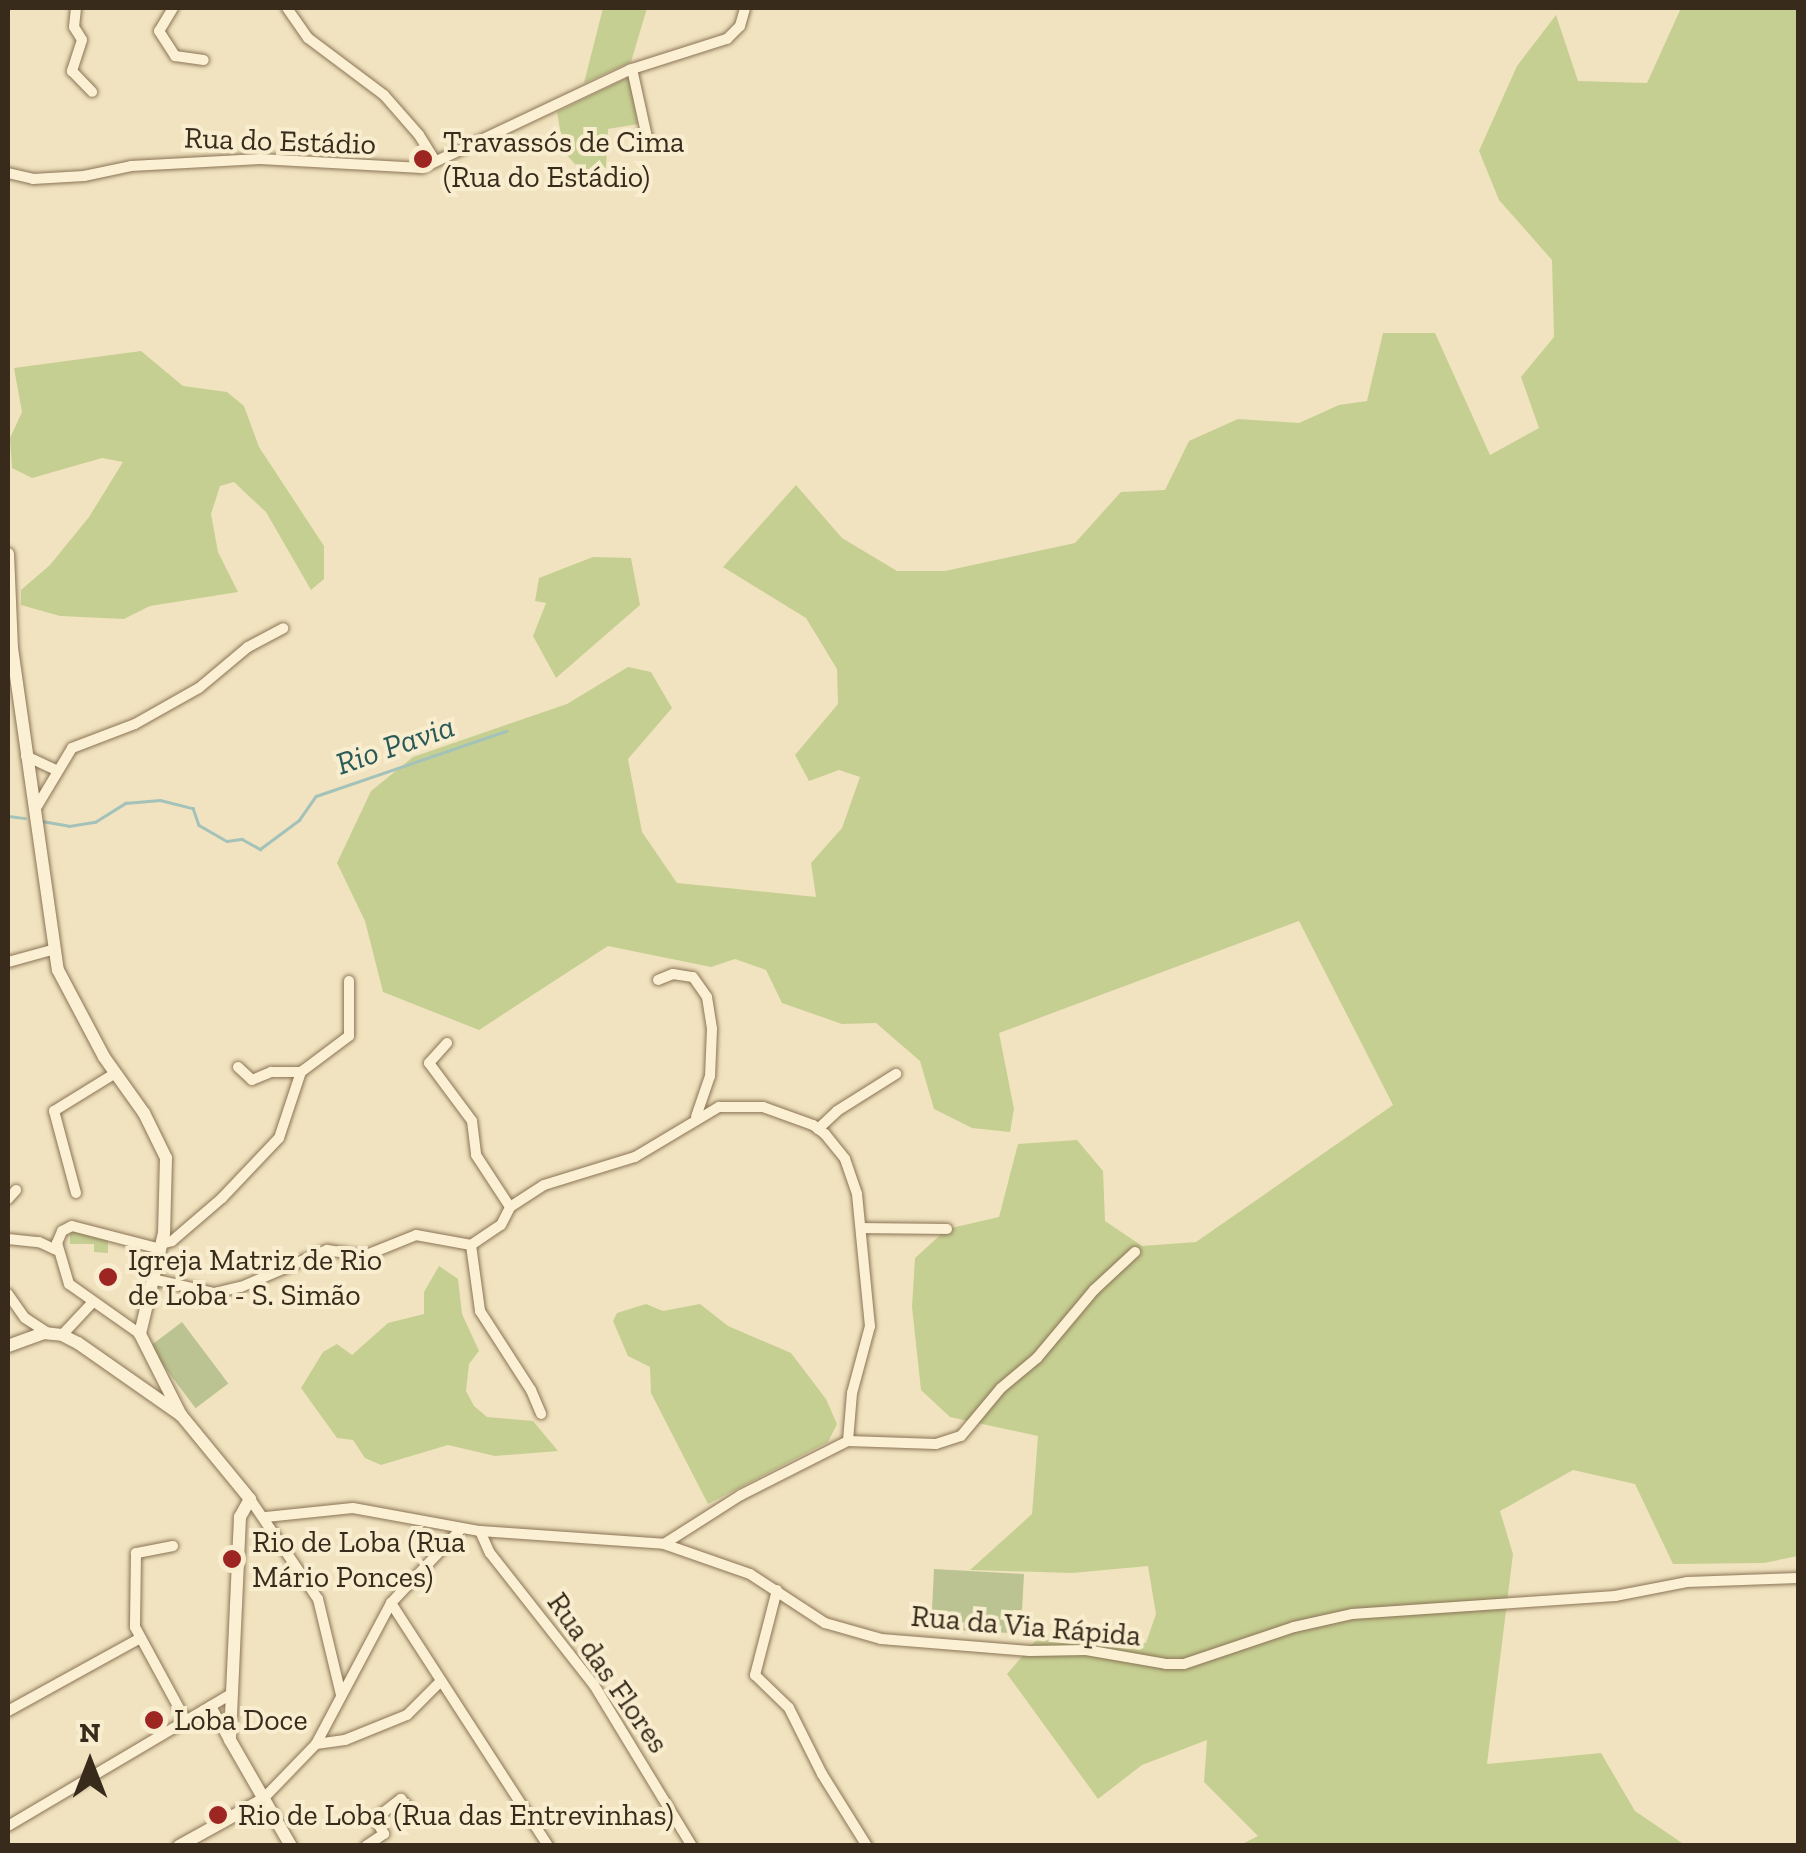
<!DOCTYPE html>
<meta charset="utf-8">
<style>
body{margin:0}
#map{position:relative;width:1806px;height:1853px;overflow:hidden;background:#f1e3bf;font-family:"Zilla Slab",serif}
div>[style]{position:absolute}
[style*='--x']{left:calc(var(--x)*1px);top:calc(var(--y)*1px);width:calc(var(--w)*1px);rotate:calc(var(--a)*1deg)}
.green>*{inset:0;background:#c6cf92}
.cemetery>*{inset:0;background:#bcc392;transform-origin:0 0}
.stream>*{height:2.5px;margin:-1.25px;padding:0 1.25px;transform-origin:1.25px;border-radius:1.25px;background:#a3c2ba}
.roads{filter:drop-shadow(0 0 2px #8a7456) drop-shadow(0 0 2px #8a7456)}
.minor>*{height:10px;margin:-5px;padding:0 5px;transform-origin:5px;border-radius:5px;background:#fbf0d3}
.tertiary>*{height:12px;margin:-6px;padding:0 6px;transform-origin:6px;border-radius:6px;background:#fbf0d3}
.dots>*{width:28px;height:28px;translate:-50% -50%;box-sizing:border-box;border:5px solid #f8edcf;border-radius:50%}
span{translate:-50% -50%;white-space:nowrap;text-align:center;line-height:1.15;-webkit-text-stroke:8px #f8edcf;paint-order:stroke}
.street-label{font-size:30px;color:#392b1c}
.poi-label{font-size:30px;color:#392b1c}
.left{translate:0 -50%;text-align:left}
.water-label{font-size:32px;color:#2a5a58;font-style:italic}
.frame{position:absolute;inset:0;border:10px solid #392b1c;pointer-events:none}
.north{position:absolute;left:40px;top:1713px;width:100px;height:100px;-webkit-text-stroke:8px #f8edcf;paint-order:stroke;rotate:0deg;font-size:28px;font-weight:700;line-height:40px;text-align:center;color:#392b1c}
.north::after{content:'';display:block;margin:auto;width:35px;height:45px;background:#392b1c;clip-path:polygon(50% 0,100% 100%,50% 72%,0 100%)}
</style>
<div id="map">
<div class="green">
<div style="clip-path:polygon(603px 8px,647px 8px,631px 62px,584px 83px)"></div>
<div style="clip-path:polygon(1681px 8px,1798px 8px,1798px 1556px,1764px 1563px,1673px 1564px,1635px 1484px,1573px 1470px,1500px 1511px,1513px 1554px,1487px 1764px,1601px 1753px,1635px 1811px,1685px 1845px,1240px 1845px,1258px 1836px,1204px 1782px,1207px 1740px,1142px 1765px,1098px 1799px,1007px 1674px,1043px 1632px,1146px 1643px,1156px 1614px,1148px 1566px,1072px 1573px,970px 1570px,1032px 1514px,1038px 1436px,950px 1417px,921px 1390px,912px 1307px,915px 1258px,947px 1229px,999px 1217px,1018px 1144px,1077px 1140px,1103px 1171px,1105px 1221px,1142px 1246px,1196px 1242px,1393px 1105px,1299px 921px,999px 1033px,1014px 1109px,1010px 1132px,972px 1128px,934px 1109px,920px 1061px,876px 1023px,842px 1024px,782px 1003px,766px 970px,735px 959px,711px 967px,608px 946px,479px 1030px,383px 992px,365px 921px,337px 863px,371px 791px,413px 757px,567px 704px,628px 667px,651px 672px,672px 708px,628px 759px,642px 832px,677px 883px,816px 897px,811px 863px,842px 828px,860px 777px,839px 770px,809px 781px,795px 755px,838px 704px,837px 669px,806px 618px,723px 567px,796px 485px,842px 538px,897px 571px,945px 571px,1075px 543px,1121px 492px,1165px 490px,1189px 441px,1238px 419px,1299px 423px,1339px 405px,1367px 401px,1383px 333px,1435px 333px,1490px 455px,1539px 428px,1521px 377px,1554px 337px,1552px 260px,1499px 200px,1479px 151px,1517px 66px,1556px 15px,1578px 81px,1647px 83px)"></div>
<div style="clip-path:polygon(629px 77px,638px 124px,608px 129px,606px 167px,592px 183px,564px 152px,557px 112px)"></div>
<div style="clip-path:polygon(141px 351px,183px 386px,227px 392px,244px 406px,259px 447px,324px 546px,324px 579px,311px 590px,266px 512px,234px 482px,220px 486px,211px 514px,218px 552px,238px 592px,150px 606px,124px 619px,60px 616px,21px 605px,21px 590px,50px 565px,89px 517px,123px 462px,102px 458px,32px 478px,12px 468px,10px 438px,22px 412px,14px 368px)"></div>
<div style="clip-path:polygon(593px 557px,631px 558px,640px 605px,556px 678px,533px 636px,546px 603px,535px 601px,539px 578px)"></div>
<div style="clip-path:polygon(77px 1230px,108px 1238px,108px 1253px,94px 1252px,94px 1244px,70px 1244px,70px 1231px)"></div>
<div style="clip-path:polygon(439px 1266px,458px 1279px,462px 1314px,479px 1351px,469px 1364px,466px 1391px,474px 1406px,487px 1417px,533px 1421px,558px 1451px,495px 1456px,448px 1445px,381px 1465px,365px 1458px,353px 1440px,337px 1438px,301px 1388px,323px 1352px,337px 1344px,352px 1355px,388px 1323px,424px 1314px,424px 1292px)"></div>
<div style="clip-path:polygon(646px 1304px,663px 1311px,700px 1304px,728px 1326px,791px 1353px,826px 1399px,837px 1424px,828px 1442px,708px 1504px,651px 1393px,650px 1367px,628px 1356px,613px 1321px,617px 1313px)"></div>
</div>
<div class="cemetery">
<div style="left:182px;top:1322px;width:77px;height:41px;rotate:53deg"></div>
<div style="clip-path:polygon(934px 1569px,1024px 1574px,1022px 1610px,1013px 1610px,1011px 1633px,931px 1629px)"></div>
</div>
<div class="stream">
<div style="--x:8;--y:816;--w:17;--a:7"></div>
<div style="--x:42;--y:821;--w:27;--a:10"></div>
<div style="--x:69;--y:826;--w:26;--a:-9"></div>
<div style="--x:95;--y:822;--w:36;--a:-32"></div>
<div style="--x:125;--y:803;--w:35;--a:-5"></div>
<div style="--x:160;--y:800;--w:34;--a:14"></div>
<div style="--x:193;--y:808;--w:18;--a:71"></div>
<div style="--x:199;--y:825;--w:32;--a:30"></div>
<div style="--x:227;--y:841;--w:15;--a:-8"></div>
<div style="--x:242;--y:839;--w:21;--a:29"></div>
<div style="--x:260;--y:849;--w:49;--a:-36.6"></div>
<div style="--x:299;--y:820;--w:29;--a:-55"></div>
<div style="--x:316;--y:796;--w:201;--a:-18.9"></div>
</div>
<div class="roads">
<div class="minor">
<div style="--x:76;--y:8;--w:19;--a:96"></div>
<div style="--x:74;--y:27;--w:15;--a:58"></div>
<div style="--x:82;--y:40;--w:33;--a:108"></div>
<div style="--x:72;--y:71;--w:29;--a:46"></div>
<div style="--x:173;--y:8;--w:27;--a:121"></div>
<div style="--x:159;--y:31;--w:30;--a:57"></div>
<div style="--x:175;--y:56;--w:29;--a:8"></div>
<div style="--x:287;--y:8;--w:37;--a:55"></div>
<div style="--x:308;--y:38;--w:95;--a:36.9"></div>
<div style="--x:384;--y:95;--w:53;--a:48.8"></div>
<div style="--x:419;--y:135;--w:31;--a:58"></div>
<div style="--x:632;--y:69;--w:79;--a:77.6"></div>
<div style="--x:8;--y:173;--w:26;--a:13"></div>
<div style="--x:33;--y:179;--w:51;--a:-3.4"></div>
<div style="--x:84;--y:176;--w:48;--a:-12"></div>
<div style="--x:131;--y:166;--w:129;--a:-3.1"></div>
<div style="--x:260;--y:159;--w:162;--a:3.2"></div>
<div style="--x:422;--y:168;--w:229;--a:-25.3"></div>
<div style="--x:629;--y:70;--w:103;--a:-17.6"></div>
<div style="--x:727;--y:39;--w:18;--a:-45"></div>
<div style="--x:740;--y:26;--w:19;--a:-74"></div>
<div style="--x:26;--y:756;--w:33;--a:25"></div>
<div style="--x:36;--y:808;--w:70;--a:-59"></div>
<div style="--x:72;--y:748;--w:67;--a:-20.9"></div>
<div style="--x:135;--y:724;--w:73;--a:-29.4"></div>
<div style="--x:199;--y:688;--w:64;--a:-39.9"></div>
<div style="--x:248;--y:647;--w:40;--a:-28"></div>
<div style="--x:8;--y:962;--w:46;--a:-15.3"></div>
<div style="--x:658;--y:980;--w:16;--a:-22"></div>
<div style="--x:673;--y:974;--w:20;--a:9"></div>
<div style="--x:693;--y:977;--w:24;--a:55"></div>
<div style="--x:707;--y:997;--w:32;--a:81"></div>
<div style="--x:712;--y:1029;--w:47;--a:92.4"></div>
<div style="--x:710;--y:1076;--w:43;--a:108.9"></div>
<div style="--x:447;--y:1043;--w:27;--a:132"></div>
<div style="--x:429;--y:1063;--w:72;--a:53.4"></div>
<div style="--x:472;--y:1121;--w:34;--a:83"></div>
<div style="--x:476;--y:1155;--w:62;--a:56.8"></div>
<div style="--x:238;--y:1067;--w:19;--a:43"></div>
<div style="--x:252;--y:1080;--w:21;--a:-23"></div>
<div style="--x:271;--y:1072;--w:30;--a:0"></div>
<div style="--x:818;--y:1129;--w:26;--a:-43"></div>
<div style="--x:837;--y:1111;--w:70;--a:-32.1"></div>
<div style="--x:76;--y:1193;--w:85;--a:-105"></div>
<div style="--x:54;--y:1111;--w:70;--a:-31.7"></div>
<div style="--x:8;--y:1199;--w:12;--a:-48"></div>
<div style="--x:861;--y:1228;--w:86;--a:0.7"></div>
<div style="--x:8;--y:1239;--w:31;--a:6"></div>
<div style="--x:39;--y:1242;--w:19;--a:25"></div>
<div style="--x:161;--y:1244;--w:11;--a:-15"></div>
<div style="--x:172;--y:1241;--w:66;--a:-40.7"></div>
<div style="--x:222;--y:1198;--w:83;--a:-46.5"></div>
<div style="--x:279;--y:1138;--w:70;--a:-71.6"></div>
<div style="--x:301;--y:1072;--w:60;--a:-36.9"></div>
<div style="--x:349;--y:1036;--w:55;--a:-90"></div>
<div style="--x:471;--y:1245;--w:67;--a:82.2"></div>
<div style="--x:480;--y:1311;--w:94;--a:57.2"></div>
<div style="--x:531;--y:1390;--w:26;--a:67"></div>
<div style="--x:152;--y:1279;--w:64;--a:12.7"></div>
<div style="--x:214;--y:1293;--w:28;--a:-13"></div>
<div style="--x:241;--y:1287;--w:94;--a:-23.3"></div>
<div style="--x:327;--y:1250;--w:37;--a:9"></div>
<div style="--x:364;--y:1256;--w:56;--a:-22"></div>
<div style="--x:416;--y:1235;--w:56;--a:10.3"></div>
<div style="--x:471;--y:1245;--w:36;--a:-34"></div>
<div style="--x:501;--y:1225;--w:20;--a:-63"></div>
<div style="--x:510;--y:1207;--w:40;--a:-32.9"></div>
<div style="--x:544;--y:1185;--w:95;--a:-17.1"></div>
<div style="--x:635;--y:1157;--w:98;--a:-30.8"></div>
<div style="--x:719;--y:1107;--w:44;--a:0"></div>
<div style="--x:763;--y:1107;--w:53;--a:19.8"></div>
<div style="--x:813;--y:1125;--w:15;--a:37"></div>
<div style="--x:825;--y:1134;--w:32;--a:51"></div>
<div style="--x:845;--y:1159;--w:37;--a:71"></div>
<div style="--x:857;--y:1194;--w:133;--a:84.4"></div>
<div style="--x:870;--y:1326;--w:69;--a:105"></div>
<div style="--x:852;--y:1393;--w:48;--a:94.8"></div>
<div style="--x:8;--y:1294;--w:29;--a:55"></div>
<div style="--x:25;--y:1318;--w:30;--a:33"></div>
<div style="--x:140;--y:1334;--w:87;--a:-144.8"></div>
<div style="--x:69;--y:1284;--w:43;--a:-106.3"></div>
<div style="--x:57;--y:1243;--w:13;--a:-67"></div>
<div style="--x:62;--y:1231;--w:11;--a:-27"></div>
<div style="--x:72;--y:1226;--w:91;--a:14.6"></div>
<div style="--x:62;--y:1335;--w:45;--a:-46.8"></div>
<div style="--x:848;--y:1441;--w:88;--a:2"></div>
<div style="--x:936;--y:1444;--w:26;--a:-18"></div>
<div style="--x:961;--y:1436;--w:62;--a:-50.2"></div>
<div style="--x:1001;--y:1388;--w:47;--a:-39.8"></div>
<div style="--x:1037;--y:1358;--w:89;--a:-50"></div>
<div style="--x:1094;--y:1290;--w:56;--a:-42.8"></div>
<div style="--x:250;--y:1499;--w:121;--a:55.8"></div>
<div style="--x:318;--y:1599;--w:99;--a:76.5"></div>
<div style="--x:266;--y:1517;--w:87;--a:-5.9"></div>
<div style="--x:353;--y:1508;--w:129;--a:10.3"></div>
<div style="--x:480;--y:1531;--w:184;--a:4"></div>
<div style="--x:664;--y:1544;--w:91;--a:19.2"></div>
<div style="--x:750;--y:1574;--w:90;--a:33.2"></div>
<div style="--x:825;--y:1623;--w:58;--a:15.9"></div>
<div style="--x:881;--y:1639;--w:149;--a:4.6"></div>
<div style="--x:1030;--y:1651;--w:56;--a:-1"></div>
<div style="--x:1086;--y:1650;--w:81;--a:9.9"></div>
<div style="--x:1166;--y:1664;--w:18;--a:0"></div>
<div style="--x:1184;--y:1664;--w:116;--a:-18.6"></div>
<div style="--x:1294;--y:1627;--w:59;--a:-12.6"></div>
<div style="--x:1352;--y:1614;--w:264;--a:-3.9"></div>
<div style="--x:1615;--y:1596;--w:73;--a:-11"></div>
<div style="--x:1687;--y:1582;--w:111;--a:-2.1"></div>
<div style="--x:480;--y:1531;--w:24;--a:66"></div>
<div style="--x:490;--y:1553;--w:168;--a:51.8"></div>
<div style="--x:594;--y:1685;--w:188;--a:58.7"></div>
<div style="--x:664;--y:1544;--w:91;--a:-32.5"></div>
<div style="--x:741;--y:1495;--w:120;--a:-26.8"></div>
<div style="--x:173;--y:1546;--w:38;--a:169"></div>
<div style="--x:136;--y:1553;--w:74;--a:90.8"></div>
<div style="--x:135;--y:1627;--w:107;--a:61.5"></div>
<div style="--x:777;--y:1590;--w:88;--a:104.5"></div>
<div style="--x:755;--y:1675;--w:47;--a:44.1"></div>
<div style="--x:789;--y:1708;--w:74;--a:63.4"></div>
<div style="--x:822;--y:1774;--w:85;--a:58"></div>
<div style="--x:391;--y:1603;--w:289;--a:57.1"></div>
<div style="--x:211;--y:1706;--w:38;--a:62"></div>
<div style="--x:8;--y:1711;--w:151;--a:-28.9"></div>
<div style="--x:316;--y:1744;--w:29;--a:-8"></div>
<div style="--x:345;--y:1740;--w:67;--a:-22"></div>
<div style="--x:407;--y:1715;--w:48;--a:-45"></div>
<div style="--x:262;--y:1800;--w:78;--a:-46"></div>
<div style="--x:316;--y:1744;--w:160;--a:-62"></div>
<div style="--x:391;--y:1603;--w:102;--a:-46.6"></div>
<div style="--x:8;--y:1826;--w:261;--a:-30.6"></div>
<div style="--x:366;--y:1846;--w:22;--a:-34"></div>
<div style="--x:384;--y:1834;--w:17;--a:-121"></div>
<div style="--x:375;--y:1819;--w:33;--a:-38"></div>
<div style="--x:401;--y:1799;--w:12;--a:48"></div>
</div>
<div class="tertiary">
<div style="--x:8;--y:554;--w:94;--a:87.6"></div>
<div style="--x:12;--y:648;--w:325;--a:81.9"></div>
<div style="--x:58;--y:970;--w:98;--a:62.1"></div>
<div style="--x:104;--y:1057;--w:69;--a:54.5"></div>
<div style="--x:144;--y:1113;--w:50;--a:63.9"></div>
<div style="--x:166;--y:1158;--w:75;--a:91.5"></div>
<div style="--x:164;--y:1233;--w:104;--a:103.4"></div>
<div style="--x:140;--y:1334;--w:91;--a:63.2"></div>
<div style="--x:8;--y:1346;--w:38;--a:-20"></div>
<div style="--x:44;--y:1333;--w:18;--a:6"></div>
<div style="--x:62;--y:1335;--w:18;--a:27"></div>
<div style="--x:78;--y:1343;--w:126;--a:35"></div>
<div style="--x:181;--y:1415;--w:109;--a:50.6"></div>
<div style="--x:250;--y:1499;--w:21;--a:119"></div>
<div style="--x:240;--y:1517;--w:223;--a:92.6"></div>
<div style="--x:230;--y:1740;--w:122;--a:60.1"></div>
<div style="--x:179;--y:1846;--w:95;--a:-29"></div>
</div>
</div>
<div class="dots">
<div style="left:423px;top:159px;background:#9d2522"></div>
<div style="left:108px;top:1277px;background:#9d2522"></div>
<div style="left:232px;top:1559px;background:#9d2522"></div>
<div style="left:154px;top:1720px;background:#9d2522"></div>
<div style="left:218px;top:1815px;background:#9d2522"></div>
</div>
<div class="street-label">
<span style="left:280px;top:141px;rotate:2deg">Rua do Estádio</span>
<span style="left:1026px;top:1626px;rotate:5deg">Rua da Via Rápida</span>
<span style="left:608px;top:1673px;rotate:55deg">Rua das Flores</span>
</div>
<div class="poi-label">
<span class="left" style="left:443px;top:159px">Travassós de Cima<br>(Rua do Estádio)</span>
<span class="left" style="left:128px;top:1277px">Igreja Matriz de Rio<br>de Loba - S. Simão</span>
<span class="left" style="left:252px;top:1559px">Rio de Loba (Rua<br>Mário Ponces)</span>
<span class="left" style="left:174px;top:1720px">Loba Doce</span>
<span class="left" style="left:238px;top:1815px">Rio de Loba (Rua das Entrevinhas)</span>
</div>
<div class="water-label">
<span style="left:395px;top:745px;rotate:-19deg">Rio Pavia</span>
</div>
<div class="frame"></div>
<div class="north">N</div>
</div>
